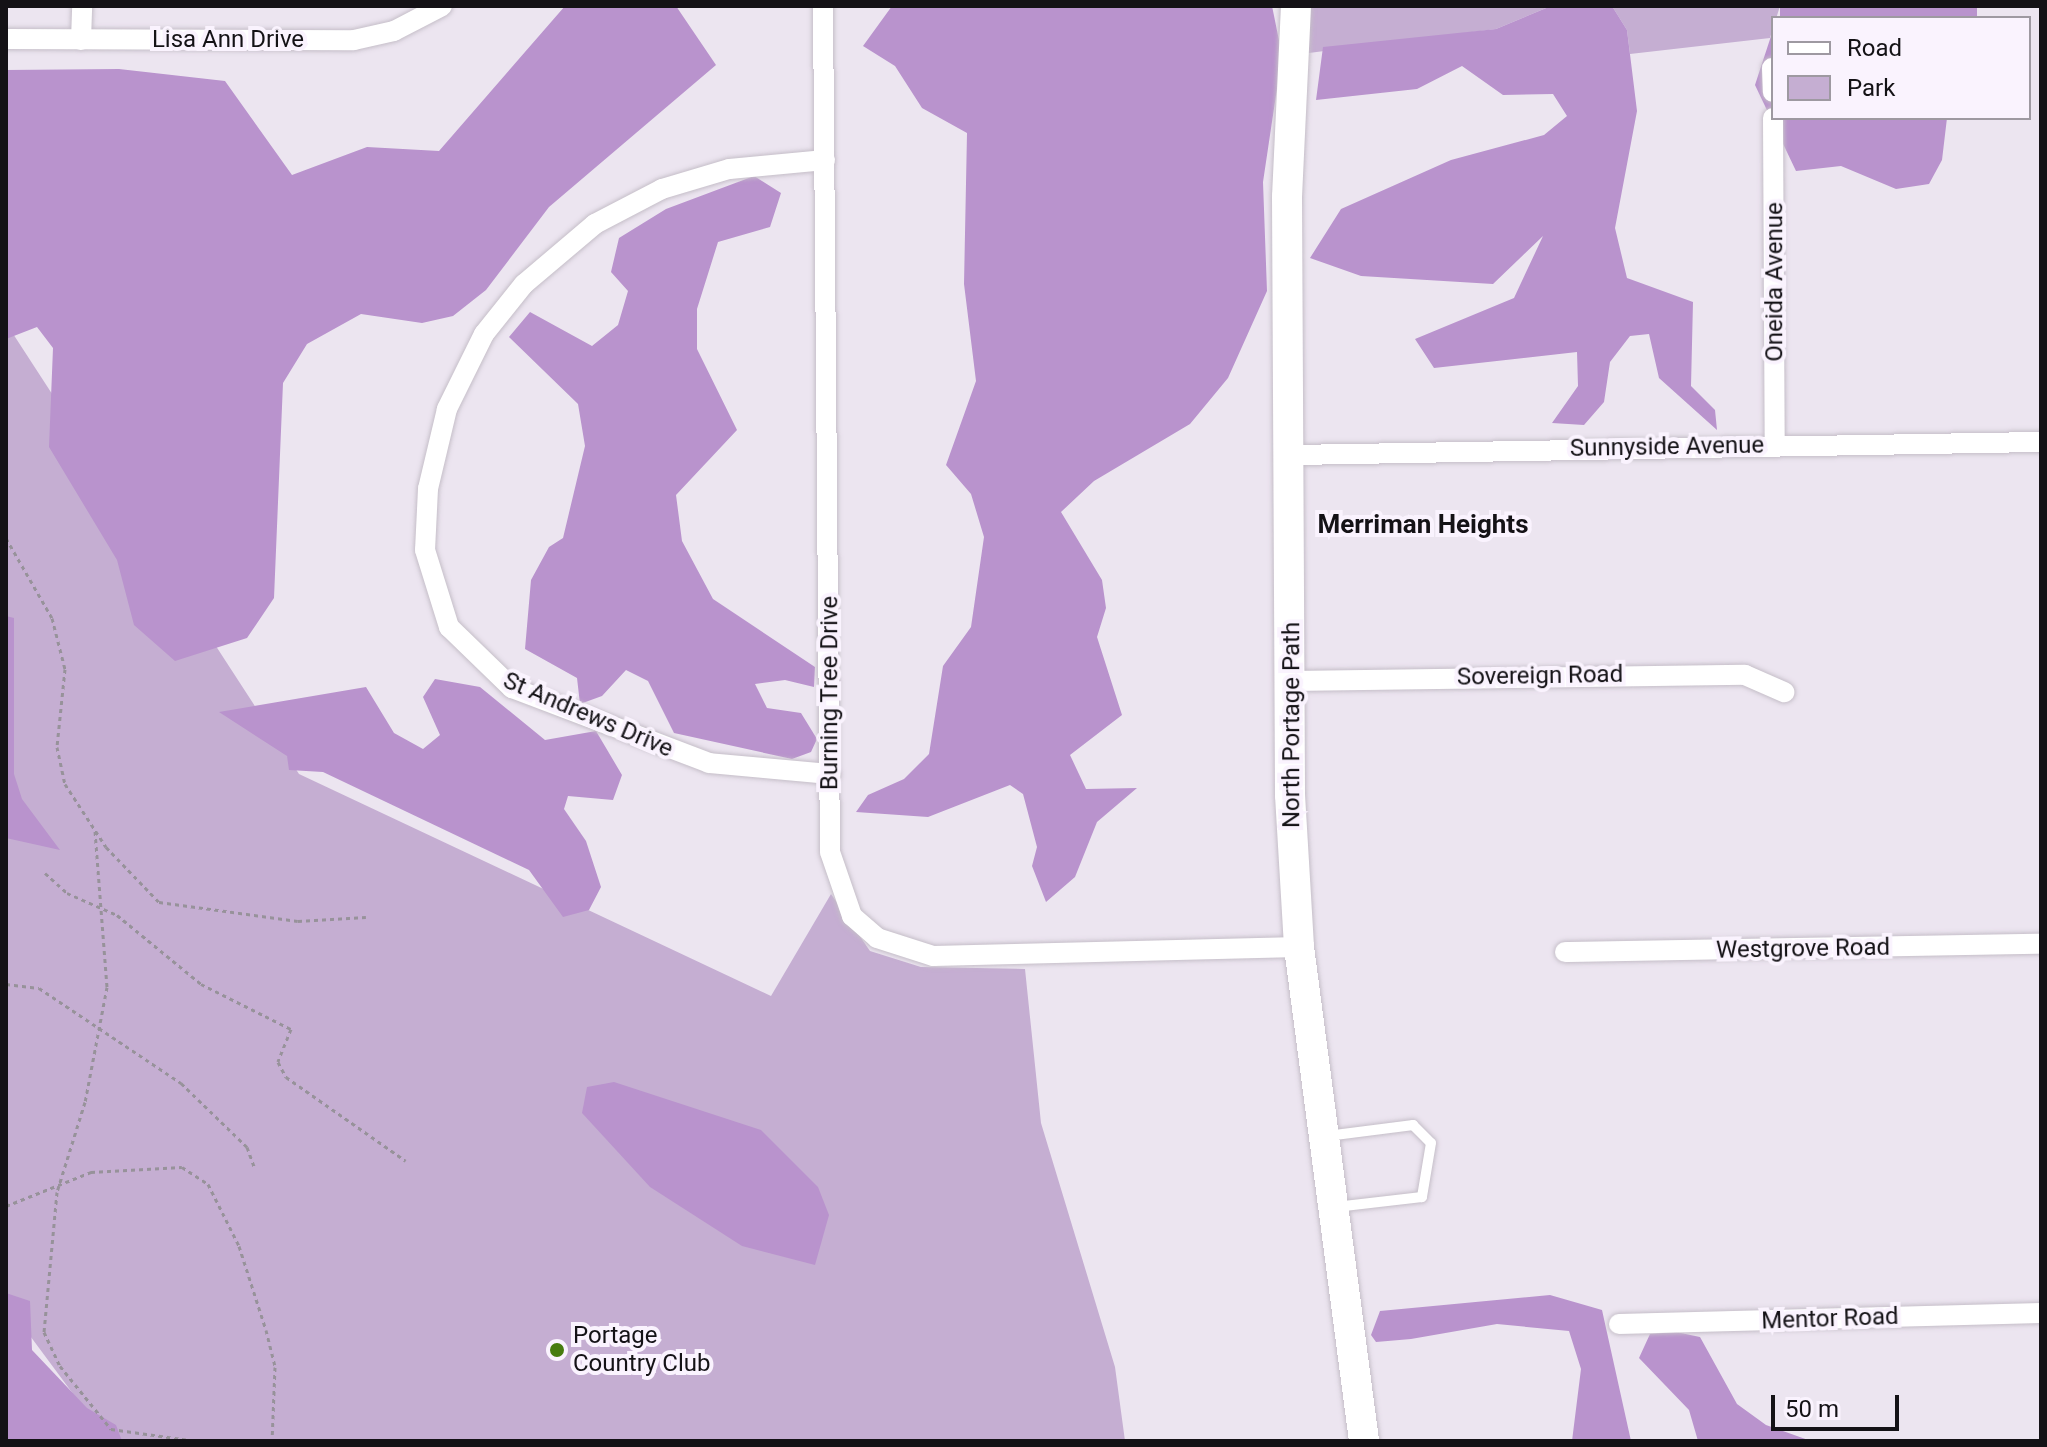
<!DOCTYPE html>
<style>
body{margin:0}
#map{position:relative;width:2047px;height:1447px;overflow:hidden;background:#ece5f0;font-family:Roboto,sans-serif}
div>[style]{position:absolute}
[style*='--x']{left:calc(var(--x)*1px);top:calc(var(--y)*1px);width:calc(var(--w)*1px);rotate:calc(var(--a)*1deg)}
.green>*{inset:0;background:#c5aed2}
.forest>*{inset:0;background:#b993cd;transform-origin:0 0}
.path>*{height:3px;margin-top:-1.5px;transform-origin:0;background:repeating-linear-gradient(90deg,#97929a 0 4px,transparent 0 8px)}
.roads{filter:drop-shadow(0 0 2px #c5bec8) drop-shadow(0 0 2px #c5bec8)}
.service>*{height:10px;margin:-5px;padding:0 5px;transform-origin:5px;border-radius:5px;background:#fff}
.minor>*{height:20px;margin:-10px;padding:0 10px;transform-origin:10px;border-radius:10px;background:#fff}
.secondary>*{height:30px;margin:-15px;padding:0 15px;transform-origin:15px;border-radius:15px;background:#fff}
.dots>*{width:22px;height:22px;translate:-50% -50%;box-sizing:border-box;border:4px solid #faf3fe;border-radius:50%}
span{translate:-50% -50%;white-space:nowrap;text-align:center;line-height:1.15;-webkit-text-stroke:8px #faf3fe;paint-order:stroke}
.street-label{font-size:24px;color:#141216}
.poi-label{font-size:24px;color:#141216}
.left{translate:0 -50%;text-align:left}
.neighbourhood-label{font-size:26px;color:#141216;font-weight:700}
.frame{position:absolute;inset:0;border:8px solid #141216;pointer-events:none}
.legend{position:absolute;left:1771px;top:16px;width:260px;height:104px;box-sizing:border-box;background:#faf3fe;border:2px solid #9e99a1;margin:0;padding:10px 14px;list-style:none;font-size:24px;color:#141216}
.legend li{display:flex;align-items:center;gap:16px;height:40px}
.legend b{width:40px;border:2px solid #9e99a1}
.scale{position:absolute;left:1771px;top:1395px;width:128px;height:36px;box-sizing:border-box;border:4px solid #141216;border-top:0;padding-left:10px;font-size:24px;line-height:28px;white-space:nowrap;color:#141216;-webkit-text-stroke:6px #faf3fe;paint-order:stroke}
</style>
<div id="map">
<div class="green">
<div style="clip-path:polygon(1304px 6px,1551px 6px,1496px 29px,1301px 54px)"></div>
<div style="clip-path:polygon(1612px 6px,1780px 6px,1770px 38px,1630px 54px,1627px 30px)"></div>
<div style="clip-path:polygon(6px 323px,299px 774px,771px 996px,831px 894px,870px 951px,921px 967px,1025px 969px,1041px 1123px,1115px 1367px,1125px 1441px,108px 1441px,22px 1325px,6px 1324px)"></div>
</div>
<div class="forest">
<div style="clip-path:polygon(565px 6px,676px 6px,716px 65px,549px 207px,486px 290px,453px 316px,422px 323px,361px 314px,307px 344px,283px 383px,274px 598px,247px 638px,175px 661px,134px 625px,117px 560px,49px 447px,53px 348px,37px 327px,6px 339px,6px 70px,119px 69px,225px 81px,292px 175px,367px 147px,439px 151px)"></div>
<div style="clip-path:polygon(892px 6px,1272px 6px,1282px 55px,1263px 182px,1267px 291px,1228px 378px,1190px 424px,1094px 481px,1061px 512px,1102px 580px,1106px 608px,1097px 637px,1122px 715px,1070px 755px,1086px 789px,1137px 788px,1097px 822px,1075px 877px,1046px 902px,1032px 866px,1037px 847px,1023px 794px,1010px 785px,928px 817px,856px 812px,868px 795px,904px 779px,929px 754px,943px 666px,971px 627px,984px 537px,971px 494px,946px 465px,976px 381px,964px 284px,967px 133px,922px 108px,895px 66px,863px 46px)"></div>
<div style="clip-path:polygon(1551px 6px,1612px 6px,1627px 30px,1637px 111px,1615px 228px,1627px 278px,1693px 302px,1691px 386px,1715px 410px,1717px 430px,1659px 378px,1649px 334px,1630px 336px,1610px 362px,1604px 402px,1584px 425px,1552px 423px,1578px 386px,1577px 352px,1434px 368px,1415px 339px,1514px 298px,1543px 236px,1493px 284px,1361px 276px,1310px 258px,1341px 209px,1451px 160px,1544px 135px,1567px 116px,1553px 94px,1503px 95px,1462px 66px,1417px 89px,1316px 100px,1323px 47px,1496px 29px)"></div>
<div style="left:1780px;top:6px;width:197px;height:12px"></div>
<div style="clip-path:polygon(1773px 30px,1773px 118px,1947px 118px,1942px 160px,1929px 184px,1896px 189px,1841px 166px,1796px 171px,1755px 85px)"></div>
<div style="clip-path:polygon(754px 176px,781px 193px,770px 227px,718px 242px,697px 309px,697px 349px,737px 430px,676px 495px,682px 541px,713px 599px,815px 667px,814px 687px,785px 680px,755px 684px,767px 708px,801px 713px,817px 739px,811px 752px,792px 759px,674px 733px,648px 681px,626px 670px,602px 696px,580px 704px,577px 678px,525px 649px,531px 580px,549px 547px,563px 538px,585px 446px,578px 404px,509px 337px,530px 312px,592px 346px,618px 325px,628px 291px,611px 272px,619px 238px,666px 209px)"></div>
<div style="clip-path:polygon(6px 616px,14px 618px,14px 774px,22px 799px,60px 850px,6px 838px)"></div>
<div style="clip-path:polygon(435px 679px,480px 687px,545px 740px,596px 731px,622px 775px,613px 800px,568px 796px,564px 809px,586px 841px,601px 887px,589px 910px,563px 917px,529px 870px,323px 772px,289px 770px,287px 756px,219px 712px,366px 687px,394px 733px,423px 749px,440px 735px,423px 697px)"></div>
<div style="clip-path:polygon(614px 1082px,761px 1130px,818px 1187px,829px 1215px,815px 1265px,742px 1246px,650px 1187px,582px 1113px,587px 1087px)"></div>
<div style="clip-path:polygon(6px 1293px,30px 1301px,32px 1350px,87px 1408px,116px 1425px,122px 1441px,6px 1441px)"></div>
<div style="clip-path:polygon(1550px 1295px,1602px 1310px,1631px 1441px,1572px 1441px,1581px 1369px,1569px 1331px,1497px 1324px,1411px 1339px,1376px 1342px,1371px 1335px,1380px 1311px)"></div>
<div style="clip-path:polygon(1676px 1332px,1700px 1337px,1737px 1404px,1766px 1425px,1811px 1441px,1698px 1441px,1689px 1410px,1639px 1358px,1650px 1334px)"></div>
</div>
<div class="path">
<div style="--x:6;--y:538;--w:92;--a:60.1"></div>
<div style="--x:52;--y:618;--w:53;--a:75.7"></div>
<div style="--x:65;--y:669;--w:78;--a:95.9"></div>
<div style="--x:57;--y:747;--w:38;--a:78"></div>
<div style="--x:65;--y:784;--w:75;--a:56.9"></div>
<div style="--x:106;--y:847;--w:76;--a:46.1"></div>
<div style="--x:159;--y:902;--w:140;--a:7.8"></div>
<div style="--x:298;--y:921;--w:68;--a:-3.4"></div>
<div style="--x:95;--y:831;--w:156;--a:85.6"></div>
<div style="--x:107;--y:987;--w:117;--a:100.8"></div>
<div style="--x:85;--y:1102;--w:94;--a:107.3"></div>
<div style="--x:57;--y:1192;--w:141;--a:95.3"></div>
<div style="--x:44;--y:1332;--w:38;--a:65"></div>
<div style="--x:60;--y:1366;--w:81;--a:51"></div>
<div style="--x:111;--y:1429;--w:86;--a:8"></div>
<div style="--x:45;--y:873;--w:30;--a:42"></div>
<div style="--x:67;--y:893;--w:55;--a:23.7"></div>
<div style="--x:117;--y:915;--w:109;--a:39.4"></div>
<div style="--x:201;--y:984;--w:101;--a:26.6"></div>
<div style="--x:291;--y:1029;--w:35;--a:112"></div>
<div style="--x:278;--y:1062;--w:17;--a:62"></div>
<div style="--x:286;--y:1077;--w:146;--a:35"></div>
<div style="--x:6;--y:984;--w:33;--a:7"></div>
<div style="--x:39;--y:988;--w:171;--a:33.8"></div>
<div style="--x:181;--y:1083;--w:92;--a:44.1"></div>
<div style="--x:247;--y:1147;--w:23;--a:70"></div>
<div style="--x:6;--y:1206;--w:92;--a:-21.8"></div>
<div style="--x:91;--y:1172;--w:91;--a:-3.1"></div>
<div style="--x:182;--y:1167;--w:31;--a:33"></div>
<div style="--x:208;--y:1184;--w:69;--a:63.4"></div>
<div style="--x:239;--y:1246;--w:88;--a:72.2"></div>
<div style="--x:266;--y:1330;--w:38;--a:76"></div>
<div style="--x:275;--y:1367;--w:74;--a:92.3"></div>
</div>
<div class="roads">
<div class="service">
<div style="--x:1327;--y:1136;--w:87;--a:-7.3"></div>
<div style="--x:1413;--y:1125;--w:25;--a:45"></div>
<div style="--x:1431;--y:1143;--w:55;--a:99.5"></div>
<div style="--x:1422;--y:1197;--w:87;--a:173.4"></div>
</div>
<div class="minor">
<div style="--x:823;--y:6;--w:846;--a:89.53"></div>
<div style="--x:830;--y:852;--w:68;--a:71"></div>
<div style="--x:852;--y:916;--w:33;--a:41"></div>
<div style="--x:877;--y:938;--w:59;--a:17.8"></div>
<div style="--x:933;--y:956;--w:366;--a:-1.4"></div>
<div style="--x:6;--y:39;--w:348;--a:0.2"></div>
<div style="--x:354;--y:40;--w:41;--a:-12.7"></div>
<div style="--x:394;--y:31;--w:54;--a:-27.5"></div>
<div style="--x:81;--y:40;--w:34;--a:-88"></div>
<div style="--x:1772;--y:68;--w:24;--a:88"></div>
<div style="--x:1773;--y:118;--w:328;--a:89.7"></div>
<div style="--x:825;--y:160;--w:96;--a:174.6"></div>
<div style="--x:729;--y:169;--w:70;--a:163.4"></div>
<div style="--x:662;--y:189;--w:76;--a:152.4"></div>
<div style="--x:595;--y:224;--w:93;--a:139.8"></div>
<div style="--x:524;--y:284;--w:64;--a:128.7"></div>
<div style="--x:484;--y:334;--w:84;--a:116.3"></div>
<div style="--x:447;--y:409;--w:82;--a:103.4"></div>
<div style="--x:428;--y:489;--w:61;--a:92.8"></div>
<div style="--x:425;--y:550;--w:81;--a:72.7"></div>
<div style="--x:449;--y:627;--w:88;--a:44.1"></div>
<div style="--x:512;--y:688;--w:211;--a:20.8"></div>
<div style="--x:709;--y:763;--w:122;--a:5.2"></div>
<div style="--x:1293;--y:455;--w:748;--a:-1"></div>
<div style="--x:1292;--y:681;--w:453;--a:-0.8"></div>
<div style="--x:1745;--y:675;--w:43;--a:23.6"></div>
<div style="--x:1565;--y:952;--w:476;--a:-1"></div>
<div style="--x:1619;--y:1324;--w:422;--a:-1.5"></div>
</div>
<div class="secondary">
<div style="--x:1296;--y:6;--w:191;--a:92.7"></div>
<div style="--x:1287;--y:197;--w:598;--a:89.71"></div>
<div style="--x:1290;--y:795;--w:152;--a:86.6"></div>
<div style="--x:1299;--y:947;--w:498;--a:82.5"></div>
</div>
</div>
<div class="dots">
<div style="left:557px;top:1350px;background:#477c0f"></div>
</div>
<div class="street-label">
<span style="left:228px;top:40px">Lisa Ann Drive</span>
<span style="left:1775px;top:282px;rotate:-90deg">Oneida Avenue</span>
<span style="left:1667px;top:447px;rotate:-1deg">Sunnyside Avenue</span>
<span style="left:1540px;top:676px;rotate:-1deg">Sovereign Road</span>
<span style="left:830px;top:693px;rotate:-90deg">Burning Tree Drive</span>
<span style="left:588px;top:715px;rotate:23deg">St Andrews Drive</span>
<span style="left:1292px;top:725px;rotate:-90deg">North Portage Path</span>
<span style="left:1803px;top:949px;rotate:-1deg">Westgrove Road</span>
<span style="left:1830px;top:1319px;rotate:-2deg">Mentor Road</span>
</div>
<div class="poi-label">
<span class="left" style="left:573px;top:1350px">Portage<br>Country Club</span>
</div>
<div class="neighbourhood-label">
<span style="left:1423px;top:525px">Merriman Heights</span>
</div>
<div class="frame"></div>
<ul class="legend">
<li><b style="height:10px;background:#fff"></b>Road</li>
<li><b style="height:22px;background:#c5aed2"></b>Park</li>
</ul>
<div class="scale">50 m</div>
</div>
